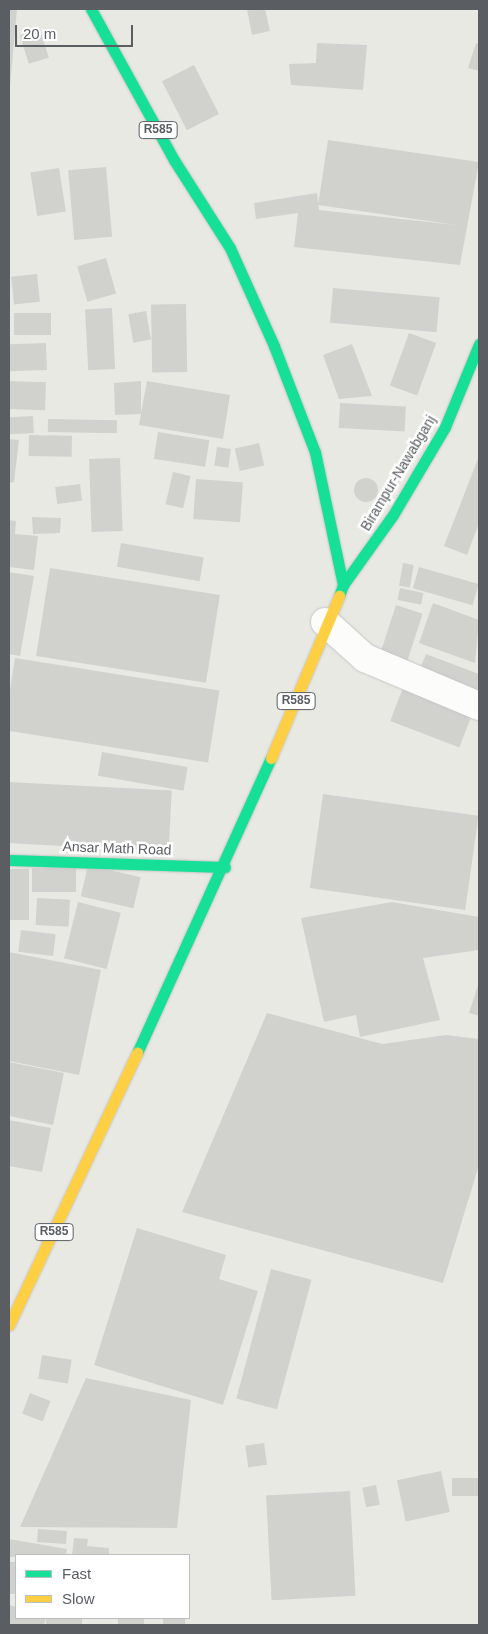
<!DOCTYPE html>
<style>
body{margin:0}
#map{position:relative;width:488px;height:1634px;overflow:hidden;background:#e9e9e4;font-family:Helvetica,sans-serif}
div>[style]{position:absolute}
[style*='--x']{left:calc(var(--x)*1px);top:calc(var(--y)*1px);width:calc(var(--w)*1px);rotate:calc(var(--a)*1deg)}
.building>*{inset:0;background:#d1d1ce;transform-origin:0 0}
.round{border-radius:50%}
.roads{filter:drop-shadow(0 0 1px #c6c6c5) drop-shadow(0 0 1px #c6c6c5)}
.street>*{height:28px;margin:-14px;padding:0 14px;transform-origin:14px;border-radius:14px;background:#fcfcfb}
.fast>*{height:11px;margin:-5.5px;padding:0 5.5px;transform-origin:5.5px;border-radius:5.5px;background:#16e098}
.slow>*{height:11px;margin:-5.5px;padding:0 5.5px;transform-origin:5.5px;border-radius:5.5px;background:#ffcf43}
span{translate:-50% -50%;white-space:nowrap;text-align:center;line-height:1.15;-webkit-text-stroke:5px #fff;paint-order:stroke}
.shield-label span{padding:1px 4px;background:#fff;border:1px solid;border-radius:4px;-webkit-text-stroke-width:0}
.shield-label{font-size:12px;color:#5a5d62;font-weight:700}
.street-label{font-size:14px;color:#5a5d62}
.frame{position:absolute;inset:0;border:10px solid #5a5d62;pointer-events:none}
.legend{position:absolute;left:15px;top:1554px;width:175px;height:65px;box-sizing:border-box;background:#fff;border:1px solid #bdbec0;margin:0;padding:6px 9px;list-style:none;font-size:15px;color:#5a5d62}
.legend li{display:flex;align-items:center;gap:10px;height:25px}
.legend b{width:25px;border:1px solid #bdbec0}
.scale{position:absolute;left:15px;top:25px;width:118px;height:22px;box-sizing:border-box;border:2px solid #5a5d62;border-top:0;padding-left:6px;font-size:15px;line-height:18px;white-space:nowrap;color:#5a5d62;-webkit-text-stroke:4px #fff;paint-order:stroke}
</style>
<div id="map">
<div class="building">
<div style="clip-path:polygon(9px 9px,17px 9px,10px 87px,9px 87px)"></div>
<div style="clip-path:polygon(247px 9px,265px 9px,270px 31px,252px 35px)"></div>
<div style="left:40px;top:29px;width:30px;height:21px;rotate:73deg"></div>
<div style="clip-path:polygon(317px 43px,367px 45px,363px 90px,291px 85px,289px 64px,316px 63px)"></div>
<div style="clip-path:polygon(476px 43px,479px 44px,479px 71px,468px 68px)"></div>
<div style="left:194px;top:65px;width:55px;height:36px;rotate:63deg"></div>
<div style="clip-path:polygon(328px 140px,479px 162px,460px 265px,294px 247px,298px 213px,256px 219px,254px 203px,317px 193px,319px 210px,456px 225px,318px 205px)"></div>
<div style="left:106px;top:167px;width:70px;height:38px;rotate:85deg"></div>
<div style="left:59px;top:168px;width:44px;height:29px;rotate:81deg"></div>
<div style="left:106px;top:258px;width:37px;height:30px;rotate:74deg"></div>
<div style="left:37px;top:274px;width:28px;height:26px;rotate:84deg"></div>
<div style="left:333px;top:288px;width:107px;height:35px;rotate:5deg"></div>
<div style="left:186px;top:304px;width:68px;height:35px;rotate:89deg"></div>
<div style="left:112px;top:308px;width:61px;height:27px;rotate:87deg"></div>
<div style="left:146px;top:311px;width:29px;height:18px;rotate:80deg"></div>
<div style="left:51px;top:313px;width:22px;height:37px;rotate:90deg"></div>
<div style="left:409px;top:333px;width:29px;height:56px;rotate:20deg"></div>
<div style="left:46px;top:343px;width:27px;height:37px;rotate:88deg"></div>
<div style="clip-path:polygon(352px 344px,372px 396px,339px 399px,323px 355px)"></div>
<div style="left:9px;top:381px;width:37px;height:28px;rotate:2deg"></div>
<div style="clip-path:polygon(141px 381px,141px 413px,147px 381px,230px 395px,223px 439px,139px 425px,141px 414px,115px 415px,114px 383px)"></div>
<div style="left:340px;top:403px;width:66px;height:25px;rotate:3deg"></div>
<div style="left:33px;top:416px;width:17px;height:24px;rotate:87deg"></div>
<div style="left:48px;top:419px;width:69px;height:13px;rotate:1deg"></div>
<div style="left:158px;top:432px;width:52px;height:27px;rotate:9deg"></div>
<div style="left:29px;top:435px;width:43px;height:21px;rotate:1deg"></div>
<div style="clip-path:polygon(9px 439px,19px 440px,14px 482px,9px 483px)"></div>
<div style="left:259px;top:443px;width:23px;height:25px;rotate:77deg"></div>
<div style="left:217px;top:447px;width:14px;height:19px;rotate:8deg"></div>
<div style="clip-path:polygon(479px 456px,479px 523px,467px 555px,444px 546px)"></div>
<div style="left:120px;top:458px;width:73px;height:31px;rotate:88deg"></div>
<div style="left:173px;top:472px;width:18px;height:33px;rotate:13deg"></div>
<div class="round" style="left:354px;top:478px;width:24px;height:24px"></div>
<div style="left:196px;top:479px;width:47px;height:40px;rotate:4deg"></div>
<div style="left:80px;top:484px;width:17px;height:25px;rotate:83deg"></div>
<div style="clip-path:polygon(32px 517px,61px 518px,60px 533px,33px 534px)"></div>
<div style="clip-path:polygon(9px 520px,16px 521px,15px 534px,38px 536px,34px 570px,9px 567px)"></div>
<div style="left:121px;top:543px;width:84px;height:24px;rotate:10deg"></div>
<div style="left:403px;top:563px;width:11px;height:23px;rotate:10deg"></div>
<div style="left:419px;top:567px;width:62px;height:22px;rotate:16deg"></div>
<div style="left:50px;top:568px;width:172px;height:89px;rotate:9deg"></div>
<div style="clip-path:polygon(9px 572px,34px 576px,20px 656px,9px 654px)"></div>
<div style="left:400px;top:588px;width:24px;height:12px;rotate:12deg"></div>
<div style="clip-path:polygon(433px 603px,479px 620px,475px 663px,419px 643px)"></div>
<div style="left:396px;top:605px;width:28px;height:50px;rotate:18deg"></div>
<div style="clip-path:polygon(426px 654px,479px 674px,479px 697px,418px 673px)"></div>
<div style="left:15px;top:658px;width:207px;height:73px;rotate:9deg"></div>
<div style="left:406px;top:680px;width:74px;height:44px;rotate:21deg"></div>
<div style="left:102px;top:752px;width:87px;height:24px;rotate:10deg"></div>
<div style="left:9px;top:782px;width:163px;height:61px;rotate:3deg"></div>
<div style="left:323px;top:794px;width:157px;height:95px;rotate:8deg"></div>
<div style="left:88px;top:865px;width:54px;height:32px;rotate:13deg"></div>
<div style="left:32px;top:868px;width:44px;height:24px"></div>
<div style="left:9px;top:869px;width:20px;height:51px"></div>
<div style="left:37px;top:898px;width:33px;height:27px;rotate:3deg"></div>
<div style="left:78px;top:902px;width:44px;height:58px;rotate:14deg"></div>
<div style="clip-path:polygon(392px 902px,479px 917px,479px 950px,423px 958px,440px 1020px,360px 1037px,356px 1015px,324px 1022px,301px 918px)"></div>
<div style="left:21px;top:930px;width:35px;height:22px;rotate:7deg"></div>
<div style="clip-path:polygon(9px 952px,101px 970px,79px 1075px,9px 1061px)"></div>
<div style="clip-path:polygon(479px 982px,479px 1016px,469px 1013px)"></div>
<div style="clip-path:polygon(267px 1013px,382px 1044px,446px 1035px,479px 1039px,479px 1165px,443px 1283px,182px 1212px)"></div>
<div style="clip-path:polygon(9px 1062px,64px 1073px,53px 1125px,9px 1116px)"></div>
<div style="clip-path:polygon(9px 1120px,51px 1128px,42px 1172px,9px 1166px)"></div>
<div style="clip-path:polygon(137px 1228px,226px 1255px,219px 1279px,258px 1291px,223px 1405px,94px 1365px)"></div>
<div style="left:271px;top:1269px;width:42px;height:134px;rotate:15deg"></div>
<div style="left:42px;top:1355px;width:30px;height:24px;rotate:9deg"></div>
<div style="clip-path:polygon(86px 1378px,191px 1400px,177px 1528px,20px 1527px)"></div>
<div style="left:30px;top:1393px;width:22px;height:22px;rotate:21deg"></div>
<div style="left:264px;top:1443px;width:22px;height:19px;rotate:82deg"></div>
<div style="left:441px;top:1471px;width:42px;height:45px;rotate:78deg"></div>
<div style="left:479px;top:1478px;width:18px;height:27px;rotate:90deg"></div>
<div style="left:376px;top:1485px;width:20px;height:14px;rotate:79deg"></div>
<div style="left:350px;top:1491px;width:105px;height:84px;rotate:87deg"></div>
<div style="left:38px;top:1529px;width:29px;height:13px;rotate:4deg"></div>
<div style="clip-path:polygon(74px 1538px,88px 1539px,87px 1546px,109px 1548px,109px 1555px,72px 1555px)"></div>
<div style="clip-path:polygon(9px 1539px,67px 1549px,66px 1555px,9px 1557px)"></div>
<div style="left:9px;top:1562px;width:7px;height:32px"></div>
<div style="clip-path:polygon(10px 1605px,16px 1607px,16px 1618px,46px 1618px,44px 1625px,9px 1625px)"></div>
<div style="left:46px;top:1618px;width:36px;height:7px"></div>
<div style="left:118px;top:1618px;width:26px;height:7px"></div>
<div style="clip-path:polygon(163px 1618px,185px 1618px,185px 1624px,163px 1625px)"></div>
</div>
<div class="roads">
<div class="street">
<div style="--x:325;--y:622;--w:54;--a:42"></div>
<div style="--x:365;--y:658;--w:124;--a:22.8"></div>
</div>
<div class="fast">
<div style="--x:91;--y:9;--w:172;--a:61.2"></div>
<div style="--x:174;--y:160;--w:104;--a:57.5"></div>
<div style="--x:230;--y:248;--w:107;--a:65.8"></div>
<div style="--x:274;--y:346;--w:114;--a:68.9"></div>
<div style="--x:315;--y:452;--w:136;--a:78.1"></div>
<div style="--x:343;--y:585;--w:12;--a:110"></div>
<div style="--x:343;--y:585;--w:86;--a:-54.5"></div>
<div style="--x:393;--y:515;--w:102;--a:-59.4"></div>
<div style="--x:445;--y:427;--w:90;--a:-67.7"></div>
<div style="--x:9;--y:860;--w:216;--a:1.9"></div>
<div style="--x:137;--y:1053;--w:324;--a:-65.6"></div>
</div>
<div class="slow">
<div style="--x:271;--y:758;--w:176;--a:-67.2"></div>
<div style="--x:9;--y:1325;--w:301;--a:-64.8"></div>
</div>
</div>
<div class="shield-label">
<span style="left:158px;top:130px">R585</span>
<span style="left:296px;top:701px">R585</span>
<span style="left:54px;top:1232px">R585</span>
</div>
<div class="street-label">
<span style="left:398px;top:473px;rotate:-59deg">Birampur-Nawabganj</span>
<span style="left:117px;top:848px;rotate:2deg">Ansar Math Road</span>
</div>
<div class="frame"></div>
<ul class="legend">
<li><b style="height:6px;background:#16e098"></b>Fast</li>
<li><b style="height:6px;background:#ffcf43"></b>Slow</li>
</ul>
<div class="scale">20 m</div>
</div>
